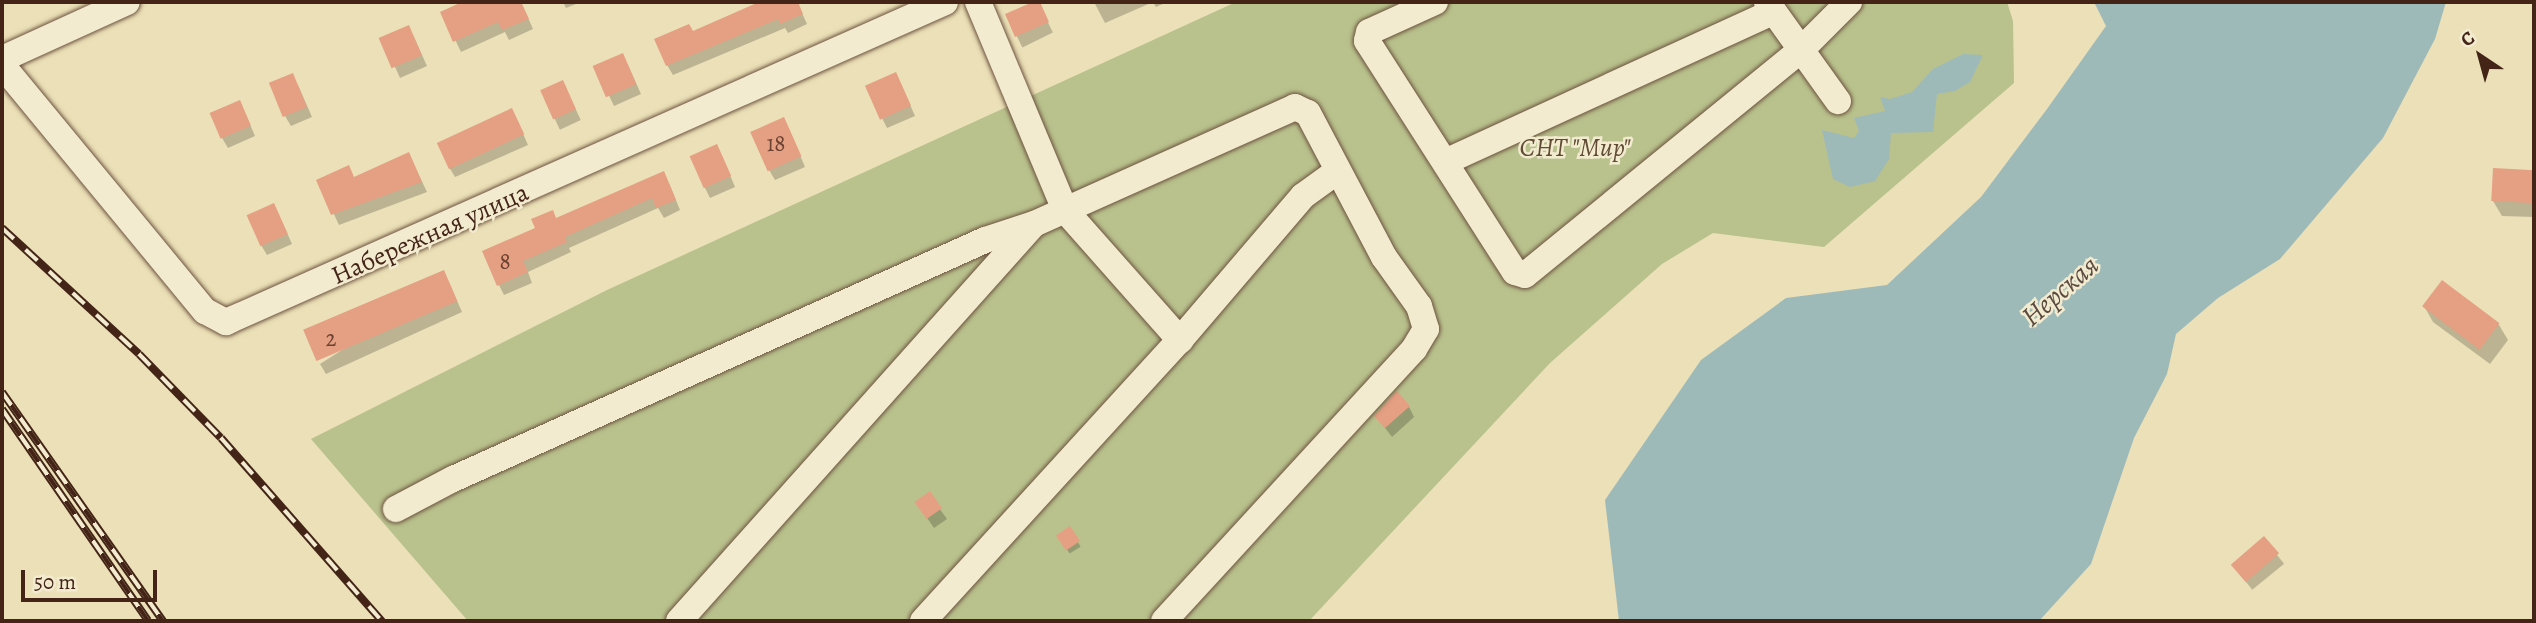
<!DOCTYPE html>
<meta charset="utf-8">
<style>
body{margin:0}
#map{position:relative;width:2536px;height:623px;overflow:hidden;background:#ebe0b7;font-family:Alegreya,serif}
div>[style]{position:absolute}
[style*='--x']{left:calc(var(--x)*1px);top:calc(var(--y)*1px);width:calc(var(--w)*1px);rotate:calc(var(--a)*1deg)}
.green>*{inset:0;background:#b9c28d}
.water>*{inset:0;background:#9dbab9}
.shadow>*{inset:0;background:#0003;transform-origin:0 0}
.building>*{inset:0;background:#e59f83;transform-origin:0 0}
.roads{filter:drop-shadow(0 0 2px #6d533f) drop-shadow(0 0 2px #6d533f)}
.minor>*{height:26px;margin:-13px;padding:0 13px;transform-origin:13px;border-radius:13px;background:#f2ebd0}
.rail>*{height:8px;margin-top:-4px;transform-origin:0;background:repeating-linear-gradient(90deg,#f2ebd0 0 16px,#432417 0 32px);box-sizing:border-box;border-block:2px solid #432417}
span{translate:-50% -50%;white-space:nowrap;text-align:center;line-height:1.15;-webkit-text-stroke:5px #f2ebd0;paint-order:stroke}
.number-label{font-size:23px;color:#6c4332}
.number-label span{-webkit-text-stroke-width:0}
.park-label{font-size:26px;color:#604c34;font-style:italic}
.street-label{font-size:26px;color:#432417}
.water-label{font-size:28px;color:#5a4a40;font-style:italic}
.frame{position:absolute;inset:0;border:4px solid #432417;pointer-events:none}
.north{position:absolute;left:2445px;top:21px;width:70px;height:70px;-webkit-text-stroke:5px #f2ebd0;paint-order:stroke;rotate:324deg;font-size:19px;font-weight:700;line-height:28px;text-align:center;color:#432417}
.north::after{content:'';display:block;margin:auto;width:24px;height:32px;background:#432417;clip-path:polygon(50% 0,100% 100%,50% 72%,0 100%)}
.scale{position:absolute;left:21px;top:570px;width:136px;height:32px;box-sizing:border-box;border:4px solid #432417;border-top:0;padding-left:9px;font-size:21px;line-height:24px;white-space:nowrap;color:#432417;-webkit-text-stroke:5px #f2ebd0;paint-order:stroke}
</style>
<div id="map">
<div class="green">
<div style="clip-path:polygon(1236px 2px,2007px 2px,2013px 21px,2014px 83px,1824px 247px,1713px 233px,1662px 264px,1550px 363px,1309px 621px,468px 621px,311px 439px,607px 290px)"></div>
</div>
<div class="water">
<div style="clip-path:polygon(2094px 2px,2446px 2px,2435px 39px,2383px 138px,2280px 259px,2218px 298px,2176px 334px,2167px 374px,2134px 438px,2091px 564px,2039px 621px,1619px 621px,1605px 500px,1701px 360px,1786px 298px,1887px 285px,1981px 197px,2047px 109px,2106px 26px)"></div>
<div style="clip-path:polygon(1963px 54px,1983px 55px,1970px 82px,1955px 91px,1937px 94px,1933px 132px,1891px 133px,1889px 159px,1875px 181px,1850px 187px,1833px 179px,1822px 130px,1854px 138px,1859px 131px,1854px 118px,1885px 111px,1880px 97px,1890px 99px,1912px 92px,1933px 69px)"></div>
</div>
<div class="shadow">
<div style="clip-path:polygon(465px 2px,521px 2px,533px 29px,509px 40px,505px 32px,461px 52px,442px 12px)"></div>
<div style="clip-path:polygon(563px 2px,581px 2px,566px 8px)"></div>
<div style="clip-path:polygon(763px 2px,797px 2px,807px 24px,788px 33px,785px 28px,673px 75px,667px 65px,693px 33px)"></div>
<div style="left:1038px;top:2px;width:34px;height:34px;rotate:64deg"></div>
<div style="clip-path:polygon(1094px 2px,1153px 2px,1105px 23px)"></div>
<div style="clip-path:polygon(1153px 2px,1167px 2px,1156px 7px)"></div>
<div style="clip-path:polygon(414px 37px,427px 66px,400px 78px,382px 38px)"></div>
<div style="clip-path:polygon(628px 65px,641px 94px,614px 106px,595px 67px)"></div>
<div style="left:563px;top:82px;width:42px;height:23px;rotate:65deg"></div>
<div style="clip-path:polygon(901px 84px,915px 116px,887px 128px,882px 118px)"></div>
<div style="clip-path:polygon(298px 85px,312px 117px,291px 126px,285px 116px)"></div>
<div style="clip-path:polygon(245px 113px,255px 136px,228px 148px,222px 138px)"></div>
<div style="clip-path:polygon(517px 120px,528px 145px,455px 177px,449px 167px)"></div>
<div style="clip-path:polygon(789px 129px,805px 167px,775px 180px,769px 170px)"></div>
<div style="clip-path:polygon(409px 154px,427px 192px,339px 225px,318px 180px,354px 178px)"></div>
<div style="clip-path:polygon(722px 156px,735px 187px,710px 198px,705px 188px)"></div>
<div style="clip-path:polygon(2495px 170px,2534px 171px,2534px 217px,2502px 216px,2493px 201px)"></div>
<div style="clip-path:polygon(669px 183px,680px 210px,664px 218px,658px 208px,569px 248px,571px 252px,528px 272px,532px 283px,504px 295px,499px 285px,557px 220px)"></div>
<div style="clip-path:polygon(279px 215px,292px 244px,267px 255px,261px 245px)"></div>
<div style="clip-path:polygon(449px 282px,462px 312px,326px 374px,320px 364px)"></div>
<div style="clip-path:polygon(2442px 282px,2499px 325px,2508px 340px,2490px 364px,2433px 322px,2424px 306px)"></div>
<div style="clip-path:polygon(1409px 407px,1414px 417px,1392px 437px,1376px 416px)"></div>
<div style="clip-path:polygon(929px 494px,947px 519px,934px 528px,923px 512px)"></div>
<div style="left:1069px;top:528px;width:22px;height:13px;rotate:58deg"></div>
<div style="left:2264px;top:539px;width:32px;height:41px;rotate:51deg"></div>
</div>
<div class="building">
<div style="clip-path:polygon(462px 2px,521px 2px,529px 19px,502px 30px,498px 22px,453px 42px,440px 12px)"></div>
<div style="clip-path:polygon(759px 2px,798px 2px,803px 14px,780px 24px,778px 19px,666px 66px,654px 39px,689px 24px,693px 31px)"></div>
<div style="clip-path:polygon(1033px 2px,1040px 2px,1049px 22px,1015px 37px,1005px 14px)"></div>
<div style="left:409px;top:25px;width:33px;height:33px;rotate:67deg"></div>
<div style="left:623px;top:53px;width:34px;height:33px;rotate:67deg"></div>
<div style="left:896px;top:72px;width:37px;height:34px;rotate:66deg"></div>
<div style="left:293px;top:73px;width:37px;height:26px;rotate:68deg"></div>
<div style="left:563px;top:80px;width:32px;height:25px;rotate:66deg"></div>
<div style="left:240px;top:100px;width:28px;height:33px;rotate:67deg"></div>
<div style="left:512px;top:108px;width:29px;height:83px;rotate:65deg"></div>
<div style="left:784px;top:117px;width:43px;height:37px;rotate:66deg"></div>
<div style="left:717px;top:144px;width:35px;height:30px;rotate:66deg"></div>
<div style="clip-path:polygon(409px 152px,422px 182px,331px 215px,316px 180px,349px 165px,354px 177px)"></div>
<div style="left:2493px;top:168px;width:41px;height:33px;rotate:3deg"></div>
<div style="clip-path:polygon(664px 171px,676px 200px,656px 208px,652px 198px,565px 237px,567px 242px,523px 261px,528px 272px,497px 286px,482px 251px,535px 228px,531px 219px,553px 210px,556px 218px)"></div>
<div style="left:274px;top:203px;width:34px;height:30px;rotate:66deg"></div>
<div style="left:444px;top:270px;width:34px;height:153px;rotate:67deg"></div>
<div style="left:2442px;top:280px;width:72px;height:33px;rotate:37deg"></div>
<div style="clip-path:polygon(1397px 391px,1410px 406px,1385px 428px,1374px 416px)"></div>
<div style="left:930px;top:491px;width:21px;height:19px;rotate:55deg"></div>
<div style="left:1070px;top:526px;width:18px;height:17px;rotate:56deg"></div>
<div style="left:2264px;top:536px;width:23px;height:44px;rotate:49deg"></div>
</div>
<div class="roads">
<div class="minor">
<div style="--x:978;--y:2;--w:225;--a:67.3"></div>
<div style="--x:1065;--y:210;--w:174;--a:48.5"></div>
<div style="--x:1435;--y:2;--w:72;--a:155.6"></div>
<div style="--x:1369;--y:32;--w:9;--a:103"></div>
<div style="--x:1367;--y:41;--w:274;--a:57.4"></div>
<div style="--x:1515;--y:272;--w:10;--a:17"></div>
<div style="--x:1525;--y:275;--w:356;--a:-39.2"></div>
<div style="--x:1801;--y:50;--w:68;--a:-45"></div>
<div style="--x:1767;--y:2;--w:122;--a:54.4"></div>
<div style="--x:2;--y:59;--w:137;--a:-24.5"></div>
<div style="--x:2;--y:65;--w:319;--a:50.5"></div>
<div style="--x:205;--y:311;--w:24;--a:28"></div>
<div style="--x:226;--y:322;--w:787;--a:-23.99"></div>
<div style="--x:1445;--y:162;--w:361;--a:-24.6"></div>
<div style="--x:396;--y:509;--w:64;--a:-27.8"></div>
<div style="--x:453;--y:479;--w:583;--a:-24.19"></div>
<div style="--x:985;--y:240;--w:52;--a:-18.1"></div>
<div style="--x:1034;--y:224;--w:286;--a:-24.1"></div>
<div style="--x:1295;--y:107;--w:14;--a:25"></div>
<div style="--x:1308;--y:113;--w:163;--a:62.2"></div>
<div style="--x:1384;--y:257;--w:60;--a:54.5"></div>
<div style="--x:1419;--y:306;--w:24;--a:73"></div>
<div style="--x:1426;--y:329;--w:23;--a:121"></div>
<div style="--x:1414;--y:349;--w:369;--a:132.6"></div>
<div style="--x:679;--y:621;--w:531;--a:-48.21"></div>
<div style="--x:923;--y:621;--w:381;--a:-47.6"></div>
<div style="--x:1180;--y:340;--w:189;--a:-49.5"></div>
<div style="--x:1303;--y:196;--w:41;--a:-36"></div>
</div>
</div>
<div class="rail">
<div style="--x:2;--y:228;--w:186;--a:42.6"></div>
<div style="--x:139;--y:354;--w:117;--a:45.7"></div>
<div style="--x:221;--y:438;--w:244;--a:48.7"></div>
<div style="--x:2;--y:392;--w:280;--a:54.9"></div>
<div style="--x:2;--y:409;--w:257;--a:55.4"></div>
</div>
<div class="number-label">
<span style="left:776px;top:144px">18</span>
<span style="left:505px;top:262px">8</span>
<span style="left:331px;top:339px">2</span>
</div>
<div class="park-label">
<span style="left:1575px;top:148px">СНТ "Мир"</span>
</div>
<div class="street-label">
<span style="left:430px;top:234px;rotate:-24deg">Набережная улица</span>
</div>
<div class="water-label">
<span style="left:2060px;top:291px;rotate:-41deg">Нерская</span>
</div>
<div class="frame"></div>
<div class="north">С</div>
<div class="scale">50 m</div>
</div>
